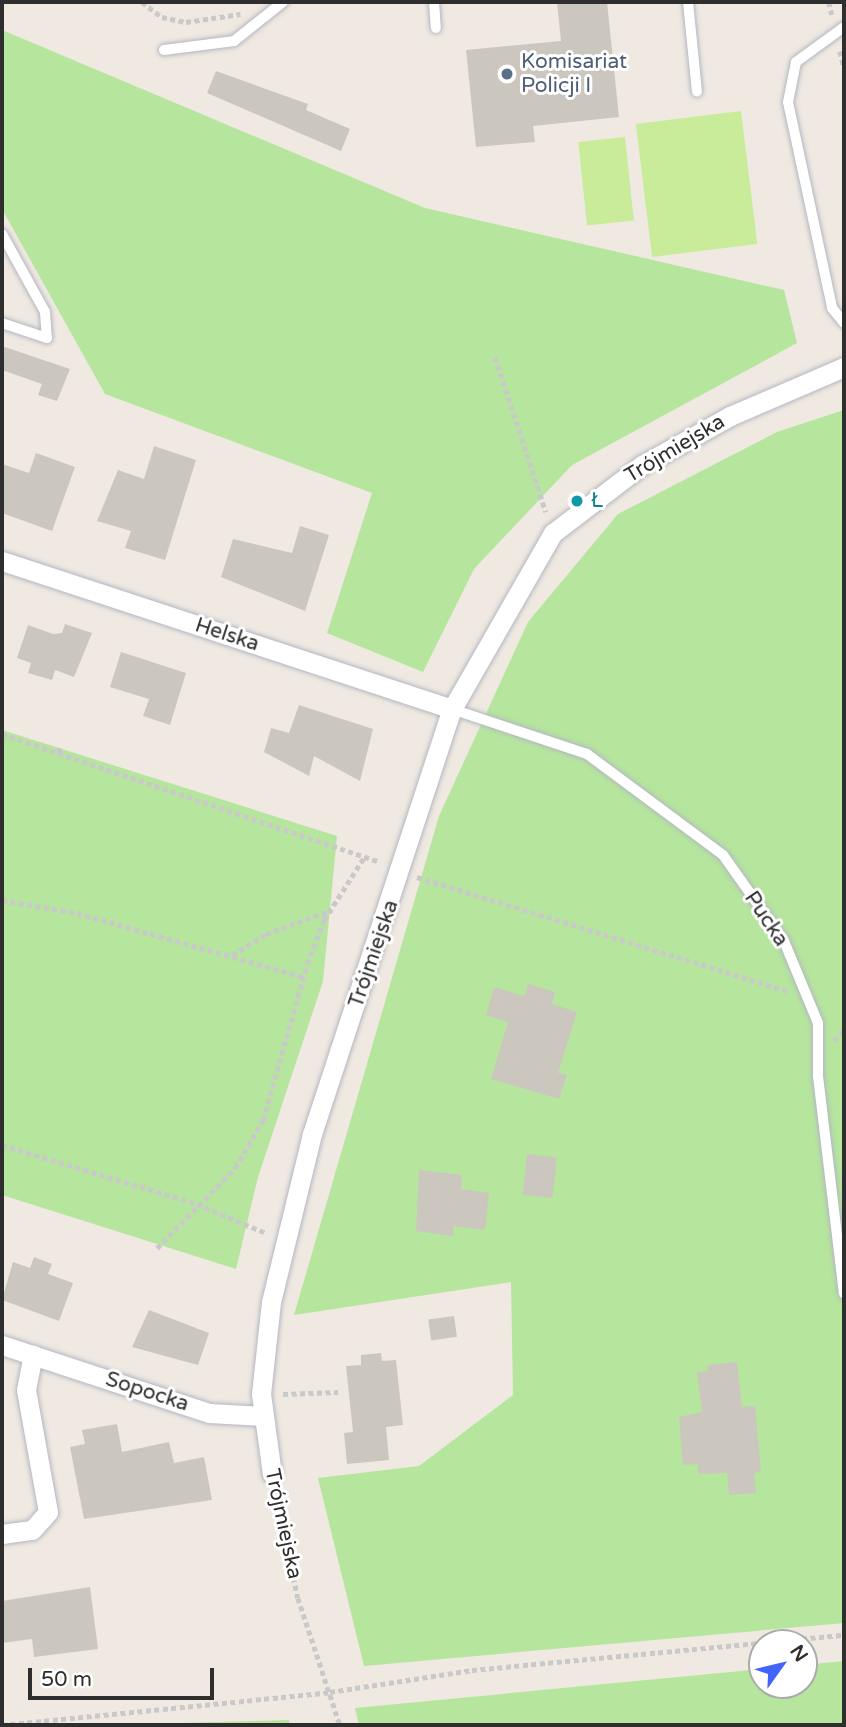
<!DOCTYPE html>
<meta charset="utf-8">
<style>
body{margin:0}
#map{position:relative;width:846px;height:1727px;overflow:hidden;background:#efe9e1;font-family:"Varela Round",sans-serif}
div>[style]{position:absolute}
[style*='--x']{left:calc(var(--x)*1px);top:calc(var(--y)*1px);width:calc(var(--w)*1px);rotate:calc(var(--a)*1deg)}
.green>*{inset:0;background:#b6e59e}
.pitch>*{inset:0;background:#c9ec9a;transform-origin:0 0}
.building>*{inset:0;background:#cbc7bf;transform-origin:0 0}
.path>*{height:4.5px;margin-top:-2.25px;transform-origin:0;background:repeating-linear-gradient(90deg,#c9c9c9 0 5px,transparent 0 8.5px)}
.roads{filter:drop-shadow(0 0 2px #b4b7c1) drop-shadow(0 0 2px #b4b7c1)}
.lane>*{height:10px;margin:-5px;padding:0 5px;transform-origin:5px;border-radius:5px;background:#fff}
.street>*{height:19px;margin:-9.5px;padding:0 9.5px;transform-origin:9.5px;border-radius:9.5px;background:#fff}
.dots>*{width:19px;height:19px;translate:-50% -50%;box-sizing:border-box;border:4px solid #fff;border-radius:50%}
span{translate:-50% -50%;white-space:nowrap;text-align:center;line-height:1.15;-webkit-text-stroke:6px #fff;paint-order:stroke}
.service-label{font-size:21px;color:#4e5e75}
.left{translate:0 -50%;text-align:left}
.street-label{font-size:21px;color:#2e2e2e}
.culture-label{font-size:21px;color:#0d838f}
.frame{position:absolute;inset:0;border:4px solid #2e2e2e;pointer-events:none}
.north{position:absolute;left:748px;top:1629px;width:70px;height:70px;box-sizing:border-box;background:#fff;border:2px solid #ababab;border-radius:50%;rotate:56deg;font-size:19px;font-weight:700;line-height:28px;text-align:center;color:#2e2e2e}
.north::after{content:'';display:block;margin:auto;width:24px;height:32px;background:#4264fb;clip-path:polygon(50% 0,100% 100%,50% 72%,0 100%)}
.scale{position:absolute;left:28px;top:1668px;width:186px;height:32px;box-sizing:border-box;border:4px solid #2e2e2e;border-top:0;padding-left:9px;font-size:21px;line-height:24px;white-space:nowrap;color:#2e2e2e;-webkit-text-stroke:5px #fff;paint-order:stroke}
</style>
<div id="map">
<div class="green">
<div style="clip-path:polygon(2px 30px,425px 208px,784px 290px,797px 343px,572px 465px,474px 569px,423px 672px,327px 633px,372px 493px,105px 394px,2px 209px)"></div>
<div style="clip-path:polygon(844px 410px,844px 1623px,364px 1666px,318px 1478px,419px 1466px,513px 1395px,511px 1282px,294px 1315px,439px 816px,528px 622px,618px 514px,777px 432px)"></div>
<div style="clip-path:polygon(2px 730px,337px 836px,323px 981px,258px 1177px,236px 1269px,2px 1195px)"></div>
<div style="clip-path:polygon(844px 1661px,844px 1725px,359px 1725px,355px 1708px,762px 1669px,762px 1685px,804px 1685px,804px 1665px)"></div>
<div style="clip-path:polygon(289px 1720px,290px 1725px,101px 1725px)"></div>
</div>
<div class="pitch">
<div style="left:741px;top:111px;width:134px;height:106px;rotate:83deg"></div>
<div style="left:625px;top:137px;width:84px;height:47px;rotate:84deg"></div>
</div>
<div class="building">
<div style="clip-path:polygon(557px 2px,607px 2px,619px 117px,533px 126px,535px 142px,476px 147px,466px 50px,561px 41px)"></div>
<div style="clip-path:polygon(216px 71px,308px 104px,306px 110px,350px 129px,341px 151px,207px 93px)"></div>
<div style="clip-path:polygon(2px 346px,70px 369px,57px 401px,38px 395px,42px 384px,2px 370px)"></div>
<div style="clip-path:polygon(154px 446px,196px 460px,165px 560px,125px 548px,131px 531px,97px 521px,118px 470px,144px 479px)"></div>
<div style="clip-path:polygon(36px 453px,75px 467px,52px 531px,2px 513px,2px 464px,29px 473px)"></div>
<div style="clip-path:polygon(300px 526px,329px 535px,305px 611px,221px 577px,233px 539px,292px 553px)"></div>
<div style="clip-path:polygon(65px 624px,92px 633px,74px 677px,55px 670px,52px 680px,28px 673px,31px 663px,17px 658px,28px 625px,53px 634px,62px 633px)"></div>
<div style="clip-path:polygon(121px 652px,186px 673px,170px 725px,143px 716px,149px 699px,110px 687px)"></div>
<div style="clip-path:polygon(299px 705px,373px 729px,360px 781px,314px 756px,309px 776px,264px 752px,271px 728px,289px 733px)"></div>
<div style="clip-path:polygon(528px 984px,555px 992px,552px 1004px,577px 1012px,558px 1073px,567px 1075px,559px 1099px,491px 1079px,508px 1022px,486px 1015px,494px 987px,524px 996px)"></div>
<div style="left:527px;top:1154px;width:30px;height:41px;rotate:6deg"></div>
<div style="clip-path:polygon(419px 1170px,462px 1175px,461px 1189px,489px 1193px,485px 1230px,454px 1226px,453px 1236px,416px 1231px)"></div>
<div style="clip-path:polygon(34px 1257px,52px 1264px,48px 1274px,73px 1283px,59px 1321px,2px 1300px,13px 1262px,30px 1268px)"></div>
<div style="clip-path:polygon(149px 1310px,209px 1333px,198px 1365px,132px 1347px)"></div>
<div style="left:454px;top:1316px;width:21px;height:26px;rotate:82deg"></div>
<div style="clip-path:polygon(381px 1353px,382px 1361px,396px 1360px,403px 1425px,386px 1427px,389px 1460px,347px 1464px,344px 1433px,353px 1432px,346px 1366px,361px 1365px,361px 1355px)"></div>
<div style="clip-path:polygon(737px 1362px,742px 1407px,755px 1406px,761px 1472px,754px 1473px,756px 1493px,729px 1495px,727px 1473px,698px 1474px,698px 1464px,683px 1465px,679px 1417px,702px 1412px,697px 1372px,708px 1371px,707px 1365px)"></div>
<div style="clip-path:polygon(117px 1424px,122px 1452px,169px 1442px,174px 1463px,204px 1457px,212px 1500px,84px 1519px,70px 1447px,85px 1444px,82px 1430px)"></div>
<div style="clip-path:polygon(90px 1587px,98px 1649px,34px 1657px,32px 1639px,2px 1643px,2px 1601px)"></div>
</div>
<div class="path">
<div style="--x:142;--y:2;--w:25;--a:37"></div>
<div style="--x:162;--y:17;--w:25;--a:12"></div>
<div style="--x:186;--y:22;--w:55;--a:-8.4"></div>
<div style="--x:829;--y:2;--w:13;--a:77"></div>
<div style="--x:840;--y:51;--w:16;--a:76"></div>
<div style="--x:495;--y:357;--w:163;--a:71.8"></div>
<div style="--x:2;--y:734;--w:399;--a:18.7"></div>
<div style="--x:59;--y:753;--w:8;--a:-83"></div>
<div style="--x:417;--y:877;--w:387;--a:17.1"></div>
<div style="--x:2;--y:900;--w:76;--a:9.8"></div>
<div style="--x:77;--y:913;--w:235;--a:15.8"></div>
<div style="--x:232;--y:955;--w:40;--a:-32"></div>
<div style="--x:266;--y:934;--w:70;--a:-20"></div>
<div style="--x:834;--y:1041;--w:13;--a:-48"></div>
<div style="--x:2;--y:1145;--w:204;--a:16.8"></div>
<div style="--x:197;--y:1204;--w:75;--a:22.8"></div>
<div style="--x:157;--y:1248;--w:112;--a:-45.7"></div>
<div style="--x:235;--y:1168;--w:56;--a:-59.7"></div>
<div style="--x:263;--y:1120;--w:162;--a:-74.2"></div>
<div style="--x:307;--y:964;--w:47;--a:-68.9"></div>
<div style="--x:324;--y:920;--w:76;--a:-57.4"></div>
<div style="--x:283;--y:1394;--w:55;--a:-2.1"></div>
<div style="--x:276;--y:1494;--w:106;--a:78.1"></div>
<div style="--x:298;--y:1598;--w:134;--a:71.7"></div>
<div style="--x:2;--y:1725;--w:330;--a:-5.7"></div>
<div style="--x:330;--y:1692;--w:144;--a:-8.8"></div>
<div style="--x:472;--y:1670;--w:374;--a:-5.4"></div>
</div>
<div class="roads">
<div class="lane">
<div style="--x:434;--y:2;--w:26;--a:86"></div>
<div style="--x:688;--y:2;--w:90;--a:84.3"></div>
<div style="--x:844;--y:27;--w:59;--a:143.9"></div>
<div style="--x:796;--y:62;--w:41;--a:101.3"></div>
<div style="--x:788;--y:102;--w:211;--a:77.9"></div>
<div style="--x:832;--y:308;--w:19;--a:51"></div>
<div style="--x:164;--y:50;--w:71;--a:-7.3"></div>
<div style="--x:234;--y:41;--w:63;--a:-38.5"></div>
<div style="--x:2;--y:234;--w:89;--a:61.1"></div>
<div style="--x:45;--y:312;--w:26;--a:86"></div>
<div style="--x:47;--y:338;--w:47;--a:-161.6"></div>
<div style="--x:452;--y:709;--w:142;--a:18.4"></div>
<div style="--x:587;--y:754;--w:169;--a:36.6"></div>
<div style="--x:723;--y:855;--w:105;--a:54.7"></div>
<div style="--x:784;--y:941;--w:89;--a:67.5"></div>
<div style="--x:818;--y:1023;--w:53;--a:90"></div>
<div style="--x:818;--y:1076;--w:219;--a:83.2"></div>
</div>
<div class="street">
<div style="--x:2;--y:561;--w:474;--a:18.2"></div>
<div style="--x:2;--y:1345;--w:218;--a:18.2"></div>
<div style="--x:209;--y:1413;--w:55;--a:3.1"></div>
<div style="--x:272;--y:1474;--w:81;--a:-97.8"></div>
<div style="--x:261;--y:1394;--w:93;--a:-83.8"></div>
<div style="--x:271;--y:1302;--w:173;--a:-76.3"></div>
<div style="--x:312;--y:1134;--w:447;--a:-71.8"></div>
<div style="--x:452;--y:709;--w:203;--a:-60.2"></div>
<div style="--x:553;--y:533;--w:112;--a:-37.4"></div>
<div style="--x:642;--y:465;--w:101;--a:-29.1"></div>
<div style="--x:730;--y:416;--w:124;--a:-23.3"></div>
<div style="--x:2;--y:1534;--w:30;--a:-8"></div>
<div style="--x:32;--y:1530;--w:24;--a:-48"></div>
<div style="--x:48;--y:1512;--w:124;--a:-100.2"></div>
<div style="--x:26;--y:1390;--w:36;--a:-79"></div>
</div>
</div>
<div class="dots">
<div style="left:507px;top:74px;background:#5c6f8a"></div>
<div style="left:577px;top:501px;background:#0f9aa8"></div>
</div>
<div class="service-label">
<span class="left" style="left:521px;top:74px">Komisariat<br>Policji I</span>
</div>
<div class="street-label">
<span style="left:675px;top:449px;rotate:-31deg">Trójmiejska</span>
<span style="left:227px;top:635px;rotate:18deg">Helska</span>
<span style="left:766px;top:919px;rotate:56deg">Pucka</span>
<span style="left:374px;top:954px;rotate:-71deg">Trójmiejska</span>
<span style="left:147px;top:1392px;rotate:18deg">Sopocka</span>
<span style="left:283px;top:1524px;rotate:78deg">Trójmiejska</span>
</div>
<div class="culture-label">
<span class="left" style="left:591px;top:501px">Ł</span>
</div>
<div class="frame"></div>
<div class="north">N</div>
<div class="scale">50 m</div>
</div>
